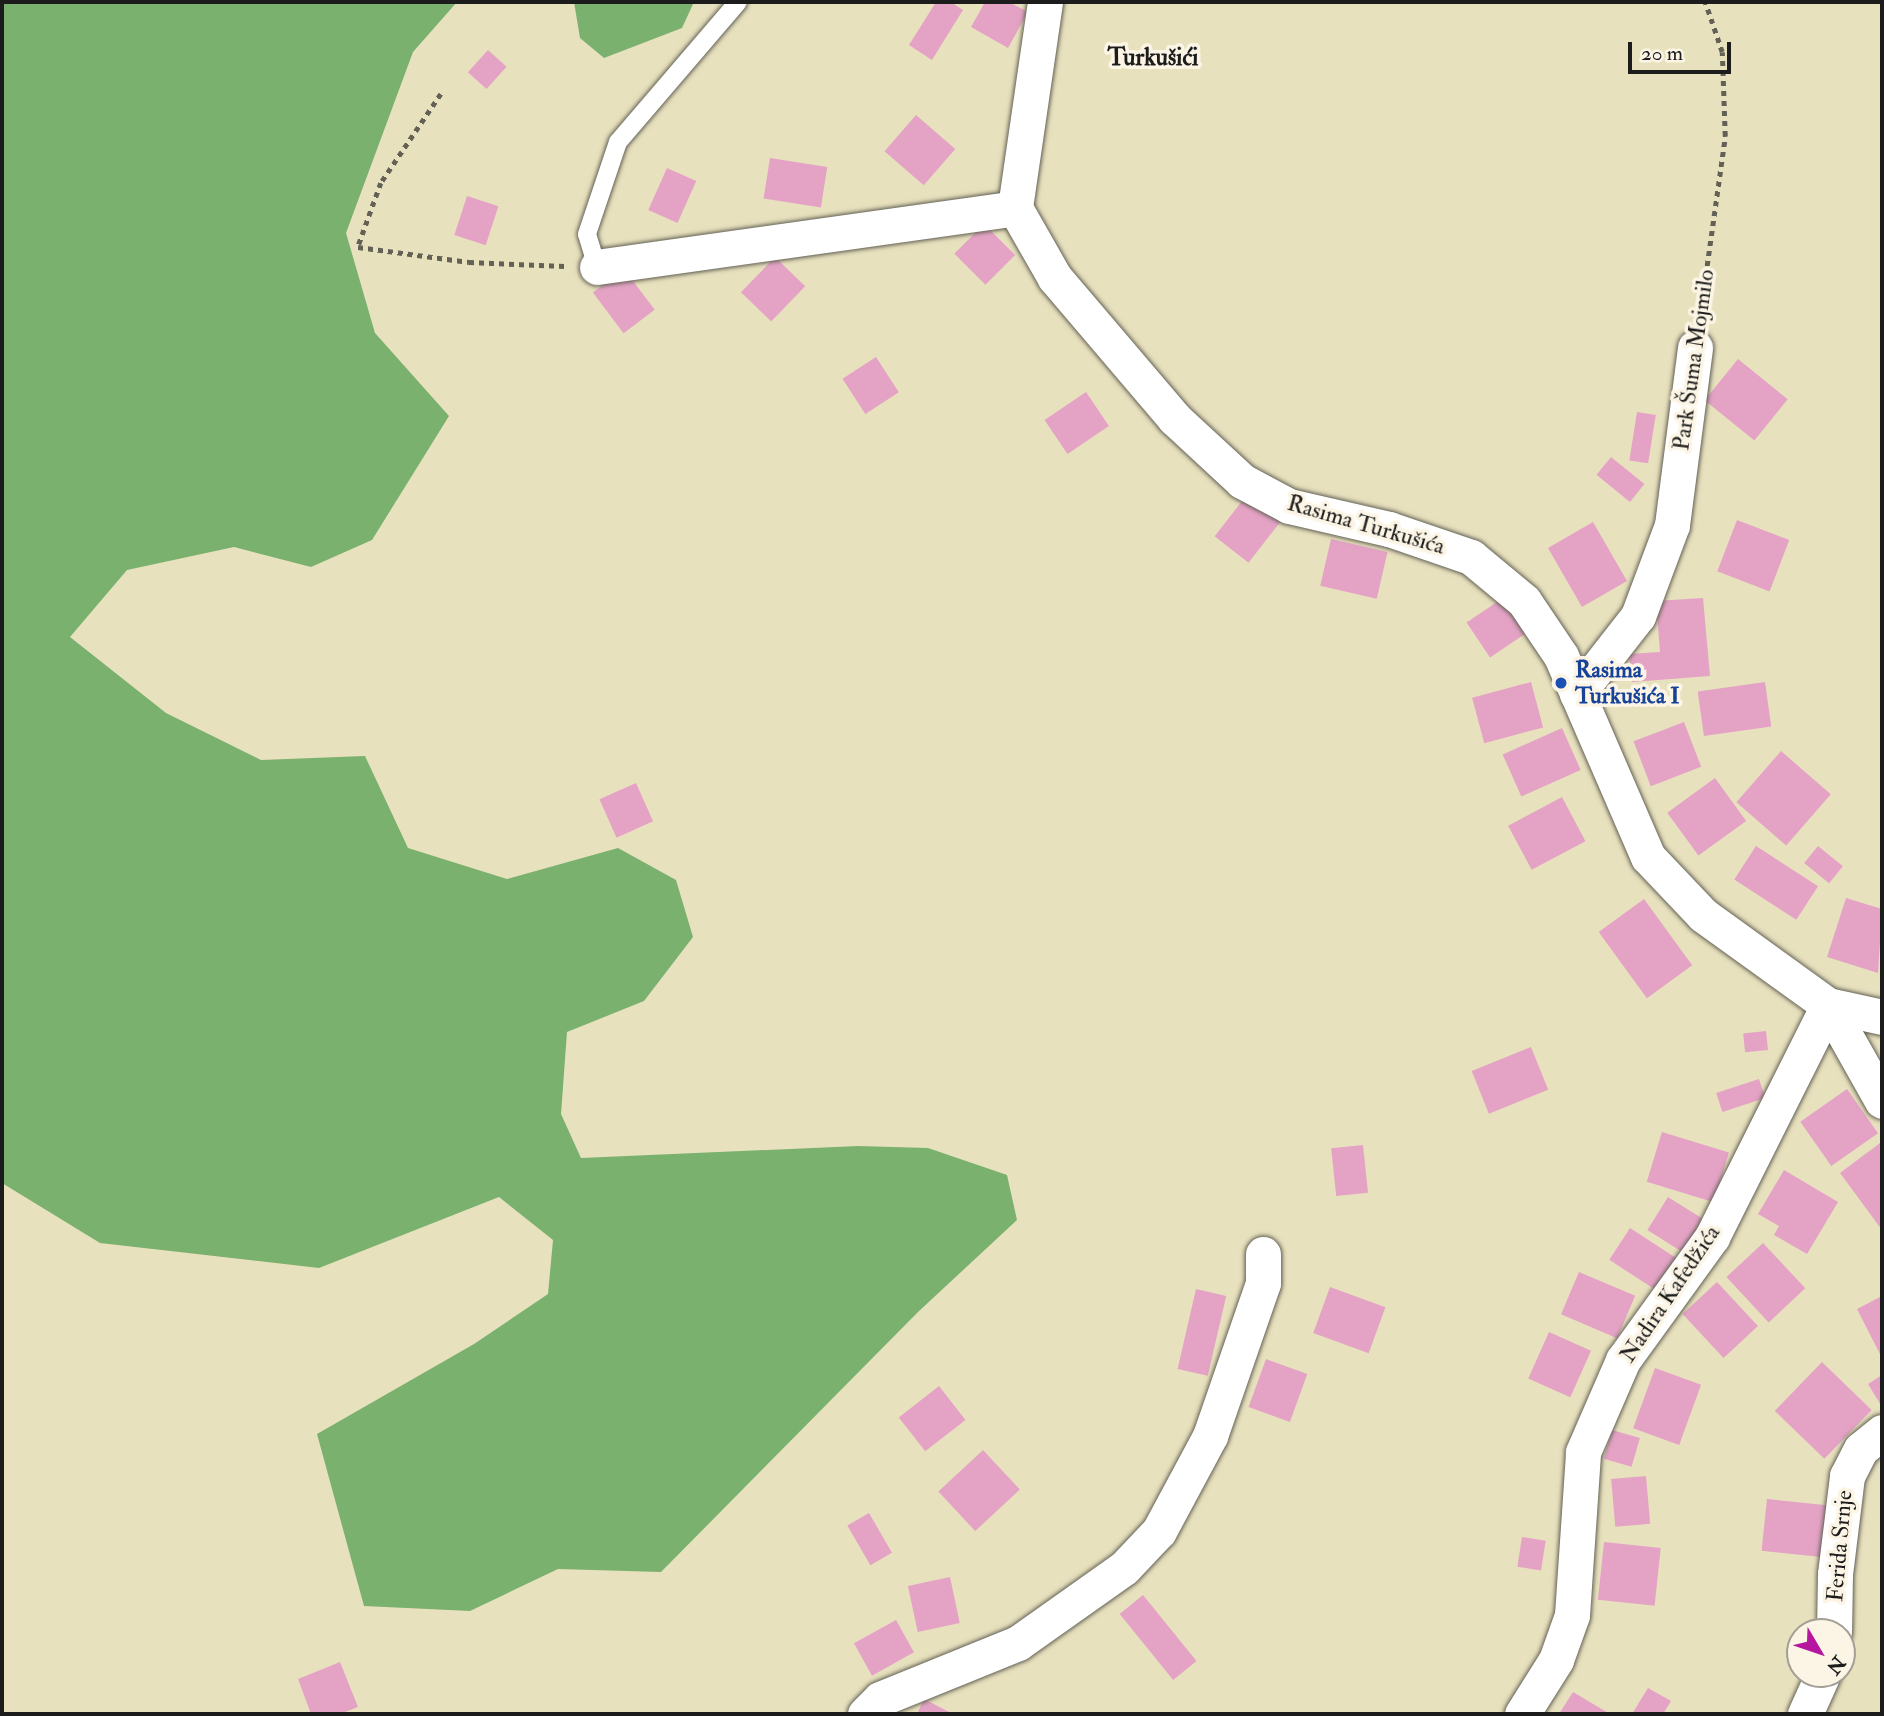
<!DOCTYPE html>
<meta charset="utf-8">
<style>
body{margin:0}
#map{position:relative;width:1884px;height:1716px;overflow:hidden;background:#e8e1be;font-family:"IM FELL Double Pica",serif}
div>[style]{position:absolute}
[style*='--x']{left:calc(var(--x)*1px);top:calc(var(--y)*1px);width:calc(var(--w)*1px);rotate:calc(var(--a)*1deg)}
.forest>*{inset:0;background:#7ab16e}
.building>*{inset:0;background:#e4a3c5;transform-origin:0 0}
.path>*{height:4.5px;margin-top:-2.25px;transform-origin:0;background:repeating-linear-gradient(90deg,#636155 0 5px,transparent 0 10px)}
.roads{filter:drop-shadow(0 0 2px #636155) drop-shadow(0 0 2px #636155)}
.lane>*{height:18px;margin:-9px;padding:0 9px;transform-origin:9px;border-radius:9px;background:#fff}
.street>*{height:35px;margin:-17.5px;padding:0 17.5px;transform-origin:17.5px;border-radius:17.5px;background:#fff}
.dots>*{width:19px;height:19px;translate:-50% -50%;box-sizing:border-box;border:4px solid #fcf5e5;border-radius:50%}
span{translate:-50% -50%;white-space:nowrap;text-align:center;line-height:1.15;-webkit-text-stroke:7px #fcf5e5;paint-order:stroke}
.street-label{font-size:23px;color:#1c1c1c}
.transit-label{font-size:23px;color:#164399;font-weight:700}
.left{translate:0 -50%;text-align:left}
.neighbourhood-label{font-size:24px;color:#1c1c1c;font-weight:700}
.frame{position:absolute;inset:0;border:4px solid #1c1c1c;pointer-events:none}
.north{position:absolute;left:1786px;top:1618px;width:70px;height:70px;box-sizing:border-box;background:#fcf5e5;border:2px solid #a29e95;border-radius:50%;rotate:129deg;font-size:19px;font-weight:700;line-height:28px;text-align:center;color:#1c1c1c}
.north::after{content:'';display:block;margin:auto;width:24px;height:32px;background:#b5179e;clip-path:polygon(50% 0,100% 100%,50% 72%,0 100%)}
.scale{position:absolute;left:1628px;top:42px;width:103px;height:32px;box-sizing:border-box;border:4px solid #1c1c1c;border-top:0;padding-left:9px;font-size:21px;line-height:24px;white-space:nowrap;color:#1c1c1c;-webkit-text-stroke:5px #fcf5e5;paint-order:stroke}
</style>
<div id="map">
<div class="forest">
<div style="clip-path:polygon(2px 2px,457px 2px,413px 52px,346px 233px,375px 333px,449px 416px,372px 540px,311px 567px,234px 547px,127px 570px,70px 637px,166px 713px,261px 760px,365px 756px,408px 848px,507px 879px,618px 848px,676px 880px,693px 937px,644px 1001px,567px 1032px,561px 1114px,581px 1158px,858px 1146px,928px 1148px,1007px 1175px,1017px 1220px,918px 1312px,661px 1572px,558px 1569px,470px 1611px,364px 1606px,317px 1434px,474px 1344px,548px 1294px,553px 1240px,499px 1197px,319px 1268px,100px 1243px,2px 1183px)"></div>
<div style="clip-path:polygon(574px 2px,694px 2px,682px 28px,604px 58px,580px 38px)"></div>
</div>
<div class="building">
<div style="clip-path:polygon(936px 2px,951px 2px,963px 10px,932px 60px,909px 45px)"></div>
<div style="clip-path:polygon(985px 2px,1009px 2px,1028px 12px,1008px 48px,971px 27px)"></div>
<div style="left:488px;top:50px;width:25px;height:30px;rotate:42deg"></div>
<div style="left:916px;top:115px;width:52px;height:48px;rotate:41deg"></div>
<div style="left:770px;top:158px;width:58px;height:41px;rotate:9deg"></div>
<div style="left:667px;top:168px;width:32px;height:46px;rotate:24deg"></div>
<div style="left:467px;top:196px;width:33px;height:41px;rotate:18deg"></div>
<div style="left:984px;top:224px;width:44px;height:42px;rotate:45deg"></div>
<div style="left:775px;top:257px;width:42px;height:49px;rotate:44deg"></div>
<div style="left:624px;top:269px;width:51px;height:39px;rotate:53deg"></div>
<div style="left:876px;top:357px;width:42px;height:40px;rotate:57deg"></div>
<div style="left:1738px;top:359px;width:64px;height:53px;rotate:39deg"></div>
<div style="left:1086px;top:392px;width:41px;height:50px;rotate:56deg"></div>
<div style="left:1637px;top:412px;width:19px;height:49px;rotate:9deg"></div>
<div style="left:1611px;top:457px;width:43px;height:23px;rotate:39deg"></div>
<div style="left:1246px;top:496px;width:43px;height:51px;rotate:38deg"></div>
<div style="left:1737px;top:520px;width:56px;height:55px;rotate:21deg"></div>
<div style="left:1593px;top:522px;width:68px;height:52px;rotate:60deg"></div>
<div style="left:1331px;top:539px;width:58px;height:48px;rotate:13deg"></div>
<div style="left:1503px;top:598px;width:42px;height:44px;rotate:56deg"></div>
<div style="clip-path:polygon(1703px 598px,1710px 676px,1632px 682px,1629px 654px,1660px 652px,1656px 601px)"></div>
<div style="left:1531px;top:682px;width:47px;height:61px;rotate:75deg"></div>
<div style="left:1765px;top:682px;width:45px;height:68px;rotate:82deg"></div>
<div style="left:1684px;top:722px;width:48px;height:54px;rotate:69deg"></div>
<div style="left:1562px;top:728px;width:46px;height:65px;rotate:66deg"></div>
<div style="left:1781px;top:751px;width:66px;height:68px;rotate:41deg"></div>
<div style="left:1715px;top:778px;width:53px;height:59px;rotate:54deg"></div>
<div style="left:636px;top:783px;width:42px;height:40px;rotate:66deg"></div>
<div style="left:1562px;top:797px;width:50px;height:61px;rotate:62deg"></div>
<div style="left:1756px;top:846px;width:74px;height:40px;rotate:33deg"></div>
<div style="left:1818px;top:846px;width:32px;height:22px;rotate:39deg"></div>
<div style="clip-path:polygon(1846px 898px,1882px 909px,1878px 973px,1827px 957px)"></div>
<div style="left:1644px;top:899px;width:82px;height:56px;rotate:54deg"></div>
<div style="left:1766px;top:1031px;width:19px;height:23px;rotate:84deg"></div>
<div style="left:1531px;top:1047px;width:46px;height:64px;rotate:68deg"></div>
<div style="left:1759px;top:1079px;width:20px;height:45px;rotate:72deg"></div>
<div style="left:1847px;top:1089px;width:54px;height:57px;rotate:55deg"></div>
<div style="left:1662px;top:1132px;width:70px;height:52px;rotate:17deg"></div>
<div style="clip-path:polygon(1880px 1143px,1882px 1146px,1882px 1230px,1840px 1173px)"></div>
<div style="left:1363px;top:1145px;width:48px;height:32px;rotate:84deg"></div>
<div style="clip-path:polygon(1784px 1170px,1838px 1202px,1807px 1254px,1774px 1235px,1779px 1226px,1758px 1214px)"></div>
<div style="left:1668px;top:1197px;width:46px;height:39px;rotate:32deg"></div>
<div style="left:1630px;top:1228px;width:55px;height:38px;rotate:33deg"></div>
<div style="left:1763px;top:1243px;width:62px;height:50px;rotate:47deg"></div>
<div style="left:1579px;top:1272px;width:61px;height:46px;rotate:23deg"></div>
<div style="left:1717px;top:1282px;width:60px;height:47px;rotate:47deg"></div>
<div style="left:1330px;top:1287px;width:59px;height:49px;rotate:20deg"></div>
<div style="left:1196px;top:1289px;width:31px;height:82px;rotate:13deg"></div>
<div style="clip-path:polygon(1882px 1296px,1882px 1358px,1857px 1309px)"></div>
<div style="left:1549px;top:1332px;width:46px;height:51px;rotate:24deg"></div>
<div style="left:1266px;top:1359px;width:44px;height:51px;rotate:20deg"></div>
<div style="left:1822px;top:1362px;width:69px;height:68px;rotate:44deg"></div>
<div style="left:1655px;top:1368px;width:49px;height:64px;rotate:20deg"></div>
<div style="clip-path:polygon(1882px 1375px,1882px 1407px,1868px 1384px)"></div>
<div style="left:939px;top:1386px;width:43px;height:51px;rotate:52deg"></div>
<div style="left:1612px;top:1430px;width:29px;height:30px;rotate:16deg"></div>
<div style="left:983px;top:1450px;width:54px;height:61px;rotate:47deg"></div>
<div style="left:1646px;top:1476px;width:48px;height:35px;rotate:85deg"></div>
<div style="left:1767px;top:1499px;width:60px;height:52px;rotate:6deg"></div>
<div style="left:869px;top:1513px;width:46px;height:25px;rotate:60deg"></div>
<div style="left:1522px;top:1537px;width:24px;height:30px;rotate:9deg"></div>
<div style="left:1604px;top:1542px;width:57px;height:58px;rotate:6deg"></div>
<div style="left:950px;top:1577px;width:47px;height:43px;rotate:78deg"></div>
<div style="left:1143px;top:1595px;width:85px;height:30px;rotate:51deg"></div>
<div style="left:896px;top:1620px;width:37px;height:48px;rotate:61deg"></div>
<div style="clip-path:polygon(340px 1662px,358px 1707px,340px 1714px,311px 1714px,298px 1679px)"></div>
<div style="clip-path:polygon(1648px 1688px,1671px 1701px,1663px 1714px,1632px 1714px)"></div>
<div style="clip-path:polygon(1573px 1692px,1610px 1714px,1559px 1714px)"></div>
<div style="clip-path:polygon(924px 1699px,953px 1714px,917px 1714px)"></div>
</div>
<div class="path">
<div style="--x:441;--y:94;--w:107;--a:124"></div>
<div style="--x:381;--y:183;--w:68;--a:109.8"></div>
<div style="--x:358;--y:247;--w:112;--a:7.7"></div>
<div style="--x:469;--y:262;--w:96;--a:2.4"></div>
<div style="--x:1700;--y:315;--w:181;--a:-82"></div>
<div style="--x:1725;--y:136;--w:84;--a:-92"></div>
<div style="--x:1722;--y:52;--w:53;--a:-108.8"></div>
</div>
<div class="roads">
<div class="lane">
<div style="--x:597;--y:267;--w:34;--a:-107"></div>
<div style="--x:587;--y:234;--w:97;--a:-71.4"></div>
<div style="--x:618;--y:142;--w:184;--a:-49.4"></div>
</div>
<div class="street">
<div style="--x:1045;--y:2;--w:208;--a:98.3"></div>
<div style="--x:1015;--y:208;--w:81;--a:60.3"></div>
<div style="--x:1055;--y:278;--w:184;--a:49.6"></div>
<div style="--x:1174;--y:418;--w:93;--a:42.8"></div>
<div style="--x:1242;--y:481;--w:53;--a:28"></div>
<div style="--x:1289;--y:506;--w:103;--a:13"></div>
<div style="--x:1389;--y:529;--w:87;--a:18.9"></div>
<div style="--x:1471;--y:557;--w:69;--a:39.7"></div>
<div style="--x:1524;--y:601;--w:66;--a:56.1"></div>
<div style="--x:1561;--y:656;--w:219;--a:66.6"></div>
<div style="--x:1648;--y:857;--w:80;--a:46.5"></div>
<div style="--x:1703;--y:915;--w:154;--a:35.8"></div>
<div style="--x:1828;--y:1005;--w:110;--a:60.6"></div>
<div style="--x:597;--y:267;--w:422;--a:-8"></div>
<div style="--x:1577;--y:694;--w:99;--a:-52"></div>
<div style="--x:1638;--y:616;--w:97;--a:-69.5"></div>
<div style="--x:1672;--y:525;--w:179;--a:-82.6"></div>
<div style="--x:1828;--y:1005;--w:55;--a:12.5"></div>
<div style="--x:1834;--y:1632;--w:58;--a:-89"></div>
<div style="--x:1835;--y:1574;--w:99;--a:-83"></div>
<div style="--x:1847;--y:1476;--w:30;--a:-63"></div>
<div style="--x:1861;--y:1449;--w:27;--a:-39"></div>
<div style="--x:865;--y:1714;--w:21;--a:-45"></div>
<div style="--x:880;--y:1699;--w:149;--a:-22.1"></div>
<div style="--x:1018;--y:1643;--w:130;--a:-35.3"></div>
<div style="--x:1124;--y:1568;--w:51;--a:-46.6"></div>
<div style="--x:1159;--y:1531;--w:108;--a:-61.8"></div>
<div style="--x:1210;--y:1436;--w:162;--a:-70.9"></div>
<div style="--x:1263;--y:1283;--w:29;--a:-90"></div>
<div style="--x:1522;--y:1714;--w:64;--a:-57.8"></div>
<div style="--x:1556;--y:1660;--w:48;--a:-70.4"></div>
<div style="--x:1572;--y:1615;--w:163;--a:-86.1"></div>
<div style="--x:1583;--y:1452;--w:100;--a:-66.5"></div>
<div style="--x:1623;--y:1360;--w:152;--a:-54.1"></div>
<div style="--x:1712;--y:1237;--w:259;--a:-63.4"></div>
<div style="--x:1805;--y:1714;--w:44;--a:-65.8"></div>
</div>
</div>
<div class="dots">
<div style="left:1561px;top:683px;background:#1a4fb4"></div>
</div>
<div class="street-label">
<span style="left:1694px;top:360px;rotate:-82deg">Park Šuma Mojmilo</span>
<span style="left:1366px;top:525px;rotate:16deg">Rasima Turkušića</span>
<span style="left:1670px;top:1294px;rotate:-56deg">Nadira Kafedžića</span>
<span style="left:1840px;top:1546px;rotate:-85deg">Ferida Srnje</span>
</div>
<div class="transit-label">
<span class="left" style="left:1575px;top:683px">Rasima<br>Turkušića I</span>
</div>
<div class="neighbourhood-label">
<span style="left:1153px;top:58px">Turkušići</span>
</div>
<div class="frame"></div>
<div class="north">N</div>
<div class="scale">20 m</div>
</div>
